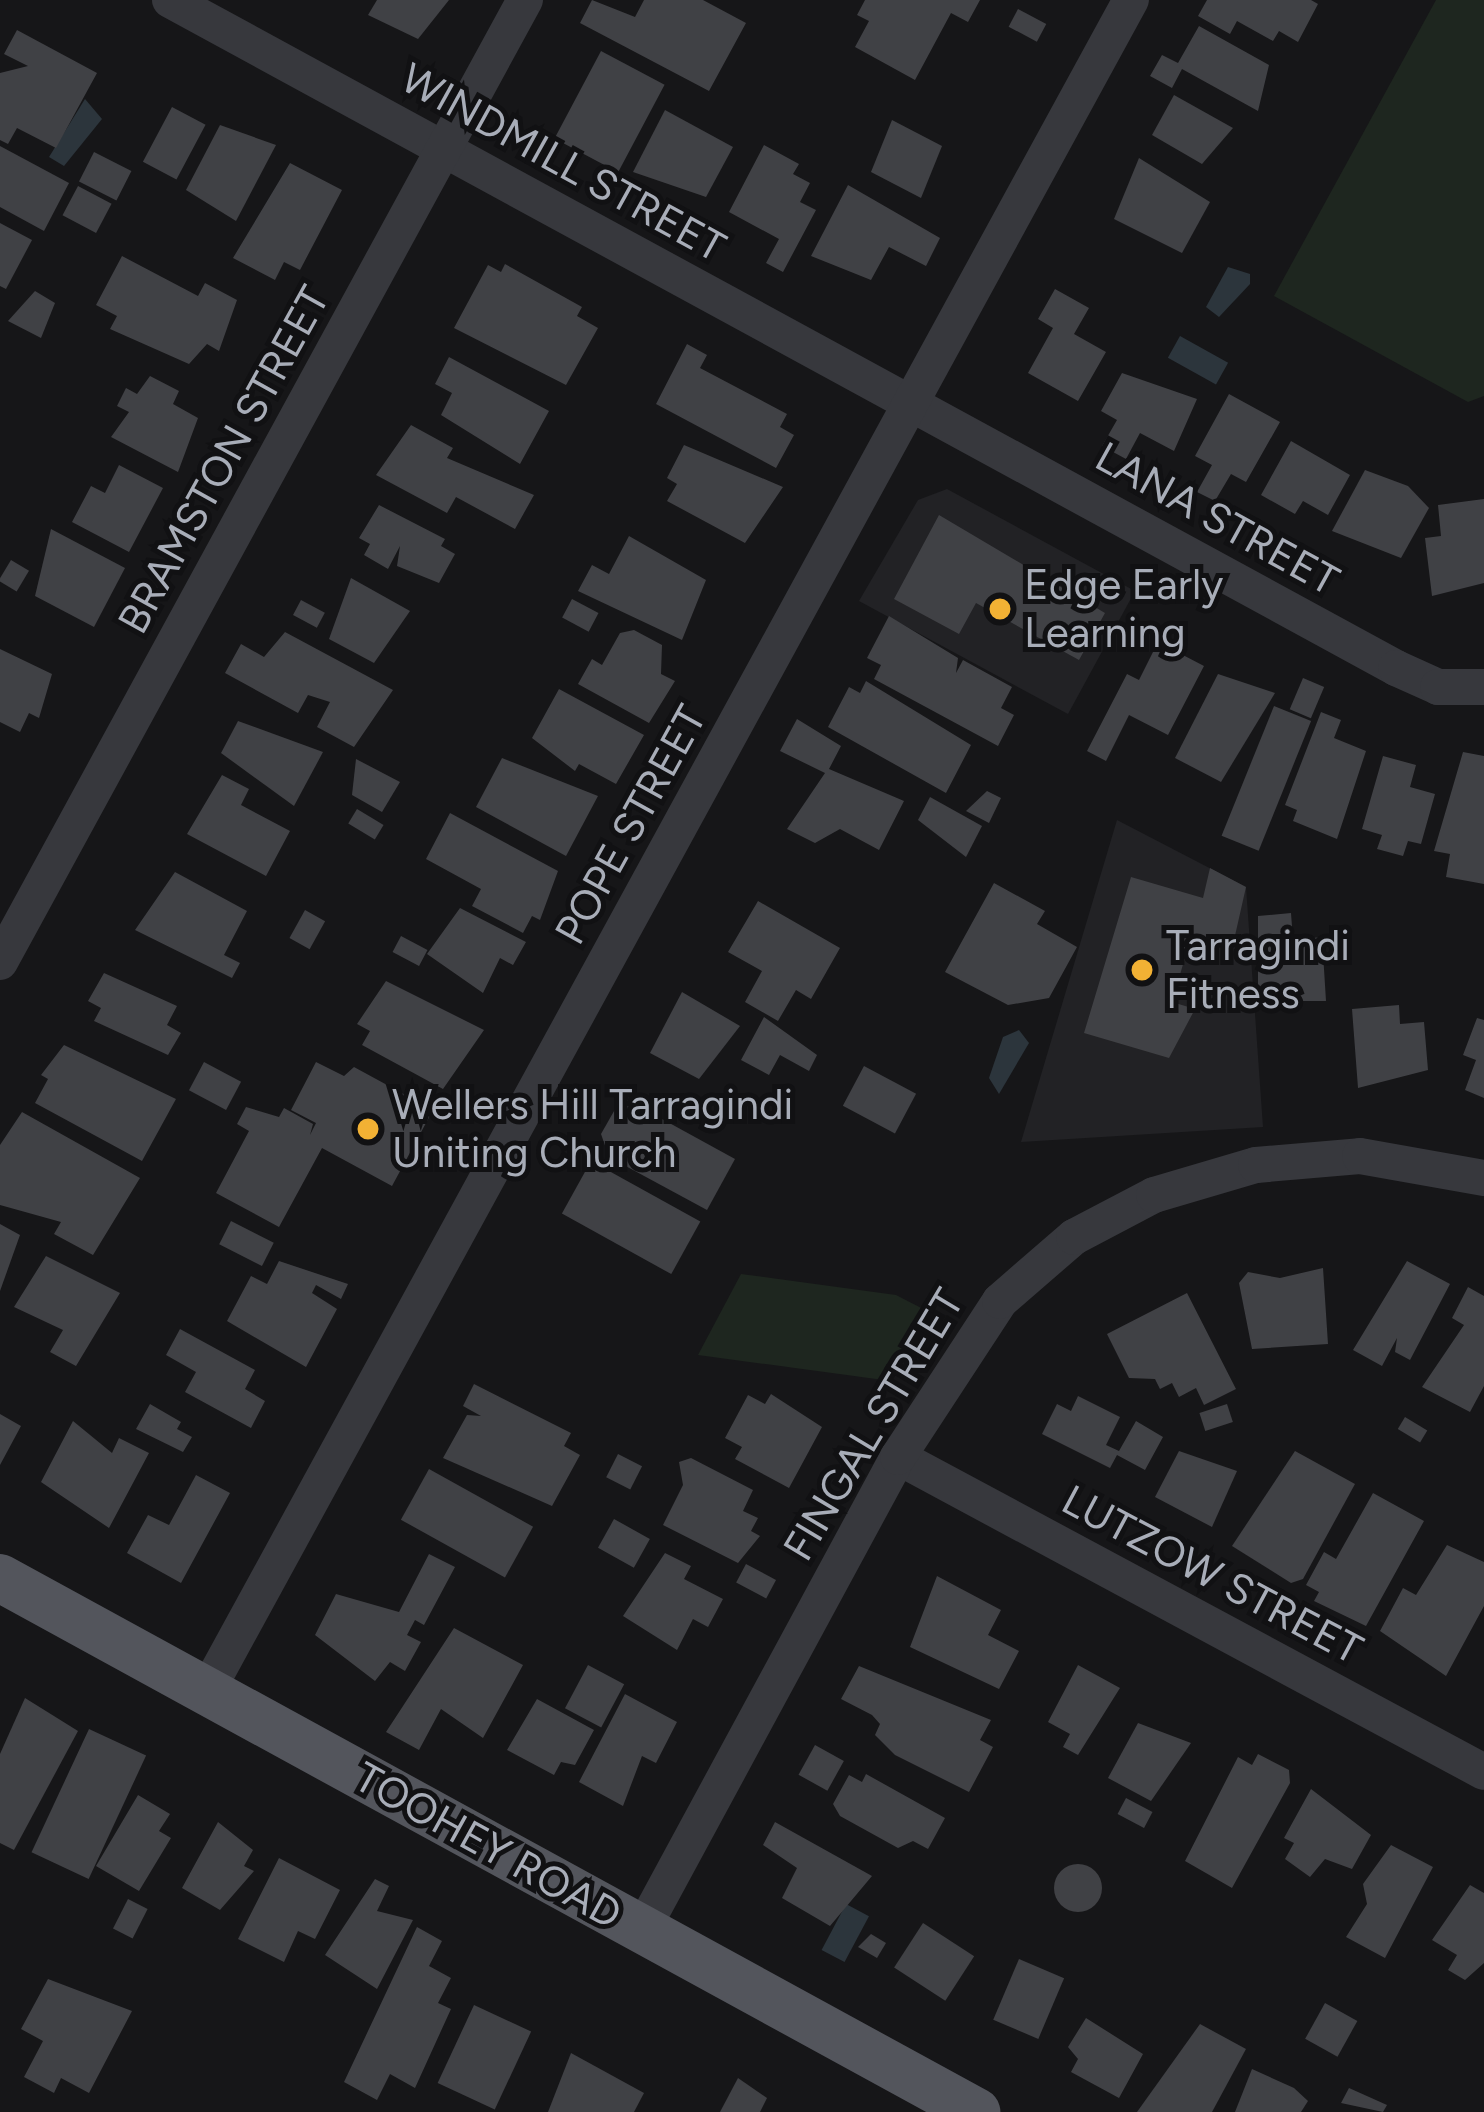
<!DOCTYPE html>
<style>
body{margin:0}
#map{position:relative;width:1484px;height:2112px;overflow:hidden;background:#161618;font-family:Figtree,sans-serif}
div>[style]{position:absolute}
[style*='--x']{left:calc(var(--x)*1px);top:calc(var(--y)*1px);width:calc(var(--w)*1px);rotate:calc(var(--a)*1deg)}
.built>*{inset:0;background:#222225}
.green>*{inset:0;background:#1e261f}
.water>*{inset:0;background:#2c353c;transform-origin:0 0}
.building>*{inset:0;background:#404145;transform-origin:0 0}
.round{border-radius:50%}
.minor>*{height:36px;margin:-18px;padding:0 18px;transform-origin:18px;border-radius:18px;background:#37383d}
.major>*{height:48px;margin:-24px;padding:0 24px;transform-origin:24px;border-radius:24px;background:#53555c}
.dots>*{width:33px;height:33px;translate:-50% -50%;box-sizing:border-box;border:6px solid #111113;border-radius:50%}
span{translate:-50% -50%;white-space:nowrap;text-align:center;line-height:1.15;-webkit-text-stroke:10px #111113;paint-order:stroke}
.street-label{font-size:42px;color:#a8adb8}
.poi-label{font-size:42px;color:#a8adb8}
.left{translate:0 -50%;text-align:left}
</style>
<div id="map">
<div class="built">
<div style="clip-path:polygon(947px 489px,1135px 591px,1068px 714px,859px 601px,918px 500px)"></div>
<div style="clip-path:polygon(1117px 820px,1246px 887px,1263px 1127px,1021px 1142px)"></div>
</div>
<div class="green">
<div style="clip-path:polygon(1436px 0,1484px 0,1484px 396px,1468px 402px,1274px 296px)"></div>
<div style="clip-path:polygon(741px 1274px,896px 1295px,929px 1312px,891px 1381px,698px 1355px)"></div>
</div>
<div class="water">
<div style="clip-path:polygon(85px 99px,102px 119px,64px 166px,49px 157px)"></div>
<div style="clip-path:polygon(1228px 267px,1250px 274px,1250px 284px,1219px 317px,1206px 307px)"></div>
<div style="left:1180px;top:336px;width:55px;height:25px;rotate:29deg"></div>
<div style="clip-path:polygon(1019px 1030px,1029px 1043px,999px 1094px,989px 1078px,1003px 1037px)"></div>
<div style="left:846px;top:1904px;width:26px;height:52px;rotate:28deg"></div>
</div>
<div class="building">
<div style="clip-path:polygon(377px 0,449px 0,418px 39px,368px 15px)"></div>
<div style="clip-path:polygon(592px 0,635px 17px,644px 0,703px 0,746px 23px,709px 91px,580px 23px)"></div>
<div style="clip-path:polygon(865px 0,980px 0,968px 22px,951px 13px,915px 80px,855px 47px,869px 21px,857px 15px)"></div>
<div style="clip-path:polygon(1207px 0,1311px 0,1318px 4px,1298px 42px,1279px 31px,1273px 41px,1237px 21px,1230px 34px,1198px 16px)"></div>
<div style="left:1018px;top:9px;width:32px;height:20px;rotate:28deg"></div>
<div style="clip-path:polygon(1199px 26px,1269px 65px,1258px 111px,1182px 69px,1172px 88px,1150px 76px,1162px 55px,1178px 63px)"></div>
<div style="clip-path:polygon(17px 30px,97px 73px,56px 148px,17px 128px,8px 144px,0 140px,0 73px,28px 66px,4px 54px)"></div>
<div style="left:601px;top:51px;width:72px;height:99px;rotate:28deg"></div>
<div style="clip-path:polygon(1174px 95px,1233px 128px,1202px 164px,1152px 135px)"></div>
<div style="left:172px;top:107px;width:38px;height:62px;rotate:28deg"></div>
<div style="clip-path:polygon(665px 110px,733px 147px,706px 197px,633px 172px)"></div>
<div style="clip-path:polygon(892px 120px,942px 146px,921px 198px,871px 172px)"></div>
<div style="clip-path:polygon(220px 125px,276px 145px,236px 221px,186px 190px)"></div>
<div style="clip-path:polygon(764px 145px,799px 164px,793px 174px,810px 183px,800px 202px,816px 210px,783px 272px,766px 263px,779px 239px,729px 212px)"></div>
<div style="clip-path:polygon(0 146px,69px 183px,44px 231px,0 207px)"></div>
<div style="left:94px;top:152px;width:42px;height:33px;rotate:27deg"></div>
<div style="clip-path:polygon(1139px 158px,1210px 202px,1182px 253px,1114px 219px)"></div>
<div style="clip-path:polygon(290px 163px,342px 190px,300px 270px,284px 262px,275px 280px,233px 258px)"></div>
<div style="clip-path:polygon(848px 185px,940px 238px,926px 266px,889px 247px,871px 280px,811px 256px)"></div>
<div style="left:78px;top:186px;width:38px;height:33px;rotate:28deg"></div>
<div style="clip-path:polygon(0 223px,32px 240px,6px 289px,0 286px)"></div>
<div style="clip-path:polygon(122px 256px,198px 296px,205px 283px,237px 300px,219px 351px,207px 344px,189px 364px,110px 329px,117px 316px,96px 305px)"></div>
<div style="clip-path:polygon(505px 264px,582px 307px,577px 316px,598px 328px,566px 385px,454px 328px,488px 265px,501px 272px)"></div>
<div style="clip-path:polygon(1055px 289px,1089px 308px,1074px 334px,1106px 352px,1078px 401px,1028px 373px,1053px 328px,1038px 319px)"></div>
<div style="clip-path:polygon(35px 291px,55px 303px,41px 338px,8px 321px)"></div>
<div style="clip-path:polygon(687px 344px,707px 355px,700px 368px,787px 414px,780px 427px,794px 435px,776px 468px,656px 404px)"></div>
<div style="clip-path:polygon(449px 357px,549px 411px,520px 464px,441px 415px,452px 393px,435px 384px)"></div>
<div style="clip-path:polygon(1122px 373px,1197px 399px,1174px 451px,1140px 433px,1126px 459px,1102px 446px,1117px 420px,1101px 411px)"></div>
<div style="clip-path:polygon(150px 376px,179px 391px,173px 404px,198px 418px,178px 472px,111px 437px,129px 412px,117px 406px,126px 388px,137px 394px)"></div>
<div style="clip-path:polygon(1229px 394px,1280px 422px,1246px 482px,1231px 474px,1215px 501px,1197px 492px,1212px 465px,1195px 456px)"></div>
<div style="clip-path:polygon(411px 425px,453px 448px,447px 458px,534px 495px,515px 529px,456px 497px,447px 513px,376px 475px)"></div>
<div style="clip-path:polygon(1291px 441px,1350px 475px,1328px 515px,1303px 501px,1295px 514px,1261px 495px)"></div>
<div style="clip-path:polygon(684px 445px,783px 487px,745px 543px,667px 501px,677px 484px,667px 478px)"></div>
<div style="clip-path:polygon(119px 465px,163px 488px,129px 552px,72px 522px,91px 486px,105px 493px)"></div>
<div style="clip-path:polygon(1365px 470px,1408px 486px,1429px 508px,1401px 558px,1332px 531px)"></div>
<div style="clip-path:polygon(1484px 499px,1484px 583px,1432px 596px,1425px 538px,1441px 536px,1438px 505px)"></div>
<div style="clip-path:polygon(379px 505px,445px 539px,441px 546px,455px 554px,439px 583px,397px 566px,400px 546px,388px 569px,364px 555px,370px 544px,359px 538px)"></div>
<div style="clip-path:polygon(939px 515px,1105px 613px,1079px 660px,976px 603px,959px 634px,894px 599px)"></div>
<div style="clip-path:polygon(51px 529px,125px 568px,94px 627px,35px 596px)"></div>
<div style="clip-path:polygon(629px 536px,706px 580px,682px 640px,578px 591px,592px 565px,609px 574px)"></div>
<div style="left:11px;top:560px;width:21px;height:24px;rotate:31deg"></div>
<div style="clip-path:polygon(351px 578px,410px 611px,374px 663px,329px 639px)"></div>
<div style="left:572px;top:599px;width:30px;height:21px;rotate:28deg"></div>
<div style="left:301px;top:600px;width:27px;height:17px;rotate:28deg"></div>
<div style="clip-path:polygon(889px 616px,958px 658px,956px 673px,963px 660px,1012px 687px,1001px 708px,1014px 715px,998px 746px,874px 679px,881px 665px,867px 658px)"></div>
<div style="clip-path:polygon(634px 630px,662px 645px,661px 674px,675px 681px,649px 723px,578px 684px,592px 659px,602px 665px,620px 633px)"></div>
<div style="clip-path:polygon(285px 632px,393px 690px,354px 747px,317px 727px,330px 702px,308px 695px,298px 713px,225px 673px,241px 644px,264px 657px)"></div>
<div style="clip-path:polygon(1158px 642px,1204px 666px,1168px 735px,1129px 715px,1106px 761px,1087px 751px,1127px 674px,1139px 680px)"></div>
<div style="clip-path:polygon(0 649px,52px 674px,39px 718px,29px 713px,20px 732px,0 722px)"></div>
<div style="clip-path:polygon(1218px 674px,1275px 693px,1221px 782px,1175px 758px)"></div>
<div style="left:1303px;top:678px;width:23px;height:34px;rotate:23deg"></div>
<div style="clip-path:polygon(866px 681px,971px 745px,946px 793px,828px 727px,849px 687px,860px 693px)"></div>
<div style="clip-path:polygon(559px 689px,644px 735px,616px 784px,579px 764px,575px 771px,532px 738px)"></div>
<div style="left:1274px;top:706px;width:40px;height:140px;rotate:22deg"></div>
<div style="clip-path:polygon(1321px 712px,1341px 720px,1334px 738px,1366px 751px,1337px 839px,1293px 821px,1297px 810px,1285px 805px)"></div>
<div style="clip-path:polygon(797px 719px,841px 746px,829px 769px,904px 801px,879px 850px,840px 829px,815px 843px,787px 829px,825px 773px,780px 751px)"></div>
<div style="clip-path:polygon(238px 721px,323px 752px,294px 806px,221px 753px)"></div>
<div style="clip-path:polygon(1463px 752px,1484px 756px,1484px 884px,1446px 877px,1450px 854px,1434px 851px)"></div>
<div style="clip-path:polygon(1383px 756px,1416px 765px,1410px 787px,1435px 794px,1421px 844px,1408px 841px,1403px 856px,1377px 849px,1382px 835px,1362px 829px)"></div>
<div style="clip-path:polygon(502px 758px,598px 796px,566px 856px,476px 807px)"></div>
<div style="clip-path:polygon(356px 759px,400px 782px,382px 812px,352px 795px)"></div>
<div style="clip-path:polygon(222px 775px,249px 789px,241px 805px,290px 831px,266px 876px,187px 834px)"></div>
<div style="clip-path:polygon(987px 791px,1001px 798px,989px 823px,966px 811px)"></div>
<div style="clip-path:polygon(930px 797px,982px 826px,966px 857px,918px 820px)"></div>
<div style="left:357px;top:809px;width:31px;height:17px;rotate:31deg"></div>
<div style="clip-path:polygon(450px 813px,558px 871px,540px 920px,532px 916px,523px 933px,472px 906px,481px 889px,426px 859px)"></div>
<div style="clip-path:polygon(1210px 868px,1246px 887px,1232px 949px,1191px 937px,1172px 1002px,1195px 1009px,1169px 1058px,1084px 1033px,1131px 877px,1203px 898px)"></div>
<div style="clip-path:polygon(175px 872px,247px 911px,224px 955px,240px 963px,232px 978px,135px 930px)"></div>
<div style="clip-path:polygon(994px 883px,1045px 911px,1037px 924px,1077px 947px,1049px 998px,1008px 1005px,945px 972px)"></div>
<div style="clip-path:polygon(758px 901px,840px 948px,811px 999px,796px 990px,778px 1021px,745px 1002px,762px 971px,728px 952px)"></div>
<div style="clip-path:polygon(460px 908px,526px 942px,513px 965px,500px 958px,483px 993px,427px 954px)"></div>
<div style="left:305px;top:910px;width:23px;height:32px;rotate:29deg"></div>
<div style="clip-path:polygon(1291px 913px,1293px 940px,1322px 937px,1326px 1001px,1258px 1001px,1258px 916px)"></div>
<div style="left:401px;top:936px;width:30px;height:18px;rotate:28deg"></div>
<div style="clip-path:polygon(104px 973px,177px 1006px,167px 1025px,181px 1033px,168px 1055px,94px 1021px,101px 1008px,88px 1001px)"></div>
<div style="clip-path:polygon(386px 981px,484px 1030px,443px 1089px,362px 1045px,370px 1031px,357px 1024px)"></div>
<div style="clip-path:polygon(682px 992px,740px 1026px,699px 1079px,650px 1053px)"></div>
<div style="clip-path:polygon(1399px 1005px,1400px 1024px,1424px 1022px,1428px 1070px,1358px 1088px,1352px 1009px)"></div>
<div style="clip-path:polygon(764px 1017px,817px 1055px,809px 1071px,780px 1055px,769px 1075px,741px 1060px)"></div>
<div style="clip-path:polygon(1477px 1018px,1484px 1020px,1484px 1098px,1465px 1090px,1476px 1060px,1463px 1055px)"></div>
<div style="clip-path:polygon(64px 1045px,176px 1099px,142px 1161px,35px 1103px,48px 1079px,41px 1075px)"></div>
<div style="left:204px;top:1062px;width:42px;height:32px;rotate:28deg"></div>
<div style="clip-path:polygon(316px 1062px,344px 1076px,354px 1067px,433px 1110px,392px 1186px,322px 1148px,279px 1227px,216px 1193px,249px 1131px,237px 1124px,246px 1107px,279px 1117px,284px 1108px,313px 1124px,310px 1135px,316px 1123px,291px 1110px)"></div>
<div style="left:864px;top:1066px;width:59px;height:45px;rotate:28deg"></div>
<div style="clip-path:polygon(622px 1097px,735px 1159px,707px 1210px,609px 1157px,601px 1134px)"></div>
<div style="clip-path:polygon(22px 1112px,140px 1178px,93px 1255px,54px 1234px,61px 1222px,0 1205px,0 1145px)"></div>
<div style="left:591px;top:1161px;width:125px;height:60px;rotate:29deg"></div>
<div style="left:231px;top:1221px;width:48px;height:26px;rotate:27deg"></div>
<div style="clip-path:polygon(0 1224px,20px 1235px,0 1291px)"></div>
<div style="clip-path:polygon(46px 1256px,120px 1293px,76px 1366px,50px 1352px,63px 1330px,14px 1307px)"></div>
<div style="clip-path:polygon(279px 1261px,348px 1284px,341px 1299px,316px 1285px,312px 1293px,337px 1309px,306px 1367px,227px 1321px,251px 1276px,267px 1284px)"></div>
<div style="clip-path:polygon(1407px 1261px,1450px 1284px,1410px 1360px,1395px 1352px,1397px 1338px,1382px 1366px,1353px 1350px)"></div>
<div style="clip-path:polygon(1323px 1268px,1328px 1344px,1252px 1349px,1239px 1283px,1248px 1272px,1280px 1278px)"></div>
<div style="clip-path:polygon(1468px 1287px,1484px 1296px,1484px 1386px,1470px 1412px,1422px 1387px,1464px 1325px,1452px 1318px)"></div>
<div style="clip-path:polygon(1187px 1293px,1236px 1389px,1204px 1405px,1196px 1388px,1179px 1397px,1172px 1383px,1160px 1389px,1155px 1379px,1129px 1378px,1107px 1334px)"></div>
<div style="clip-path:polygon(180px 1329px,255px 1370px,245px 1389px,265px 1401px,251px 1428px,185px 1392px,196px 1372px,166px 1355px)"></div>
<div style="clip-path:polygon(474px 1384px,571px 1433px,564px 1446px,580px 1455px,552px 1506px,443px 1458px,467px 1415px,481px 1416px,463px 1406px)"></div>
<div style="clip-path:polygon(771px 1394px,822px 1427px,789px 1488px,735px 1459px,742px 1447px,725px 1438px,748px 1395px,765px 1404px)"></div>
<div style="clip-path:polygon(1078px 1396px,1120px 1417px,1106px 1445px,1119px 1451px,1136px 1421px,1163px 1437px,1145px 1470px,1117px 1455px,1110px 1468px,1042px 1434px,1057px 1404px,1071px 1411px)"></div>
<div style="clip-path:polygon(150px 1404px,181px 1422px,177px 1429px,192px 1437px,183px 1452px,136px 1429px)"></div>
<div style="left:1227px;top:1404px;width:19px;height:29px;rotate:72deg"></div>
<div style="clip-path:polygon(0 1414px,21px 1426px,0 1465px)"></div>
<div style="left:1405px;top:1417px;width:26px;height:14px;rotate:31deg"></div>
<div style="clip-path:polygon(73px 1421px,112px 1453px,119px 1438px,149px 1453px,109px 1528px,41px 1482px)"></div>
<div style="clip-path:polygon(1179px 1451px,1237px 1471px,1212px 1527px,1155px 1497px)"></div>
<div style="clip-path:polygon(1295px 1451px,1355px 1484px,1303px 1579px,1291px 1583px,1232px 1546px)"></div>
<div style="left:618px;top:1454px;width:27px;height:26px;rotate:27deg"></div>
<div style="clip-path:polygon(691px 1458px,753px 1490px,743px 1511px,758px 1518px,751px 1531px,760px 1536px,738px 1563px,663px 1525px,683px 1485px,679px 1462px)"></div>
<div style="left:429px;top:1469px;width:119px;height:58px;rotate:29deg"></div>
<div style="clip-path:polygon(196px 1475px,230px 1493px,181px 1583px,127px 1553px,148px 1515px,169px 1525px)"></div>
<div style="clip-path:polygon(1373px 1493px,1424px 1521px,1366px 1626px,1314px 1601px,1319px 1592px,1306px 1585px,1324px 1552px,1336px 1559px)"></div>
<div style="left:614px;top:1519px;width:41px;height:33px;rotate:29deg"></div>
<div style="clip-path:polygon(1447px 1545px,1484px 1562px,1484px 1606px,1446px 1676px,1380px 1631px,1403px 1588px,1416px 1595px)"></div>
<div style="clip-path:polygon(665px 1553px,691px 1566px,684px 1579px,723px 1599px,708px 1627px,693px 1619px,677px 1650px,623px 1616px)"></div>
<div style="clip-path:polygon(429px 1554px,455px 1567px,424px 1625px,415px 1620px,407px 1635px,421px 1642px,405px 1671px,390px 1662px,375px 1681px,315px 1635px,336px 1594px,399px 1612px)"></div>
<div style="left:746px;top:1564px;width:34px;height:21px;rotate:28deg"></div>
<div style="clip-path:polygon(937px 1576px,1001px 1610px,988px 1635px,1019px 1651px,999px 1689px,910px 1647px)"></div>
<div style="clip-path:polygon(454px 1628px,523px 1665px,483px 1738px,441px 1709px,419px 1750px,386px 1732px)"></div>
<div style="left:588px;top:1665px;width:41px;height:49px;rotate:28deg"></div>
<div style="clip-path:polygon(1078px 1665px,1120px 1688px,1078px 1755px,1063px 1747px,1070px 1734px,1048px 1722px)"></div>
<div style="clip-path:polygon(859px 1666px,991px 1720px,980px 1740px,993px 1747px,969px 1792px,895px 1755px,875px 1735px,880px 1724px,872px 1715px,841px 1699px)"></div>
<div style="clip-path:polygon(625px 1694px,677px 1722px,656px 1763px,642px 1756px,623px 1806px,579px 1782px)"></div>
<div style="clip-path:polygon(25px 1698px,78px 1731px,14px 1850px,0 1843px,0 1754px)"></div>
<div style="clip-path:polygon(537px 1699px,594px 1730px,575px 1765px,561px 1762px,554px 1775px,507px 1750px)"></div>
<div style="clip-path:polygon(1138px 1723px,1191px 1743px,1151px 1801px,1108px 1778px)"></div>
<div style="left:89px;top:1729px;width:63px;height:136px;rotate:25deg"></div>
<div style="left:815px;top:1745px;width:33px;height:34px;rotate:29deg"></div>
<div style="clip-path:polygon(1258px 1754px,1289px 1770px,1290px 1783px,1232px 1888px,1185px 1861px,1238px 1757px,1252px 1765px)"></div>
<div style="clip-path:polygon(866px 1774px,945px 1818px,928px 1849px,913px 1841px,898px 1848px,840px 1816px,833px 1804px,849px 1775px,862px 1782px)"></div>
<div style="clip-path:polygon(1311px 1789px,1371px 1835px,1352px 1869px,1325px 1859px,1310px 1877px,1285px 1859px,1294px 1843px,1284px 1838px)"></div>
<div style="clip-path:polygon(138px 1795px,170px 1814px,159px 1831px,171px 1838px,139px 1891px,96px 1866px)"></div>
<div style="left:1126px;top:1798px;width:30px;height:18px;rotate:28deg"></div>
<div style="clip-path:polygon(218px 1822px,253px 1850px,244px 1866px,254px 1871px,220px 1910px,182px 1888px)"></div>
<div style="clip-path:polygon(775px 1822px,872px 1876px,830px 1926px,782px 1898px,797px 1868px,763px 1845px)"></div>
<div style="clip-path:polygon(1391px 1845px,1433px 1867px,1385px 1958px,1346px 1937px,1367px 1904px,1363px 1884px)"></div>
<div style="clip-path:polygon(279px 1858px,340px 1890px,315px 1939px,298px 1931px,284px 1962px,238px 1939px)"></div>
<div class="round" style="left:1054px;top:1864px;width:48px;height:48px"></div>
<div style="clip-path:polygon(375px 1879px,389px 1886px,377px 1911px,413px 1920px,377px 1989px,325px 1955px)"></div>
<div style="clip-path:polygon(1470px 1885px,1484px 1893px,1484px 1963px,1465px 1980px,1448px 1970px,1457px 1955px,1432px 1940px)"></div>
<div style="left:128px;top:1899px;width:22px;height:33px;rotate:27deg"></div>
<div style="left:923px;top:1923px;width:61px;height:53px;rotate:33deg"></div>
<div style="clip-path:polygon(417px 1927px,442px 1941px,429px 1966px,451px 1978px,438px 2003px,451px 2009px,415px 2088px,390px 2074px,377px 2100px,344px 2082px)"></div>
<div style="clip-path:polygon(871px 1934px,886px 1943px,877px 1958px,858px 1947px)"></div>
<div style="left:1019px;top:1959px;width:49px;height:66px;rotate:23deg"></div>
<div style="clip-path:polygon(48px 1979px,132px 2011px,89px 2093px,61px 2078px,54px 2093px,24px 2077px,43px 2041px,21px 2029px)"></div>
<div style="left:1325px;top:2003px;width:37px;height:41px;rotate:29deg"></div>
<div style="left:474px;top:2005px;width:63px;height:86px;rotate:25deg"></div>
<div style="clip-path:polygon(1086px 2018px,1143px 2054px,1119px 2098px,1071px 2072px,1078px 2059px,1068px 2047px)"></div>
<div style="clip-path:polygon(1200px 2024px,1246px 2049px,1212px 2112px,1137px 2112px)"></div>
<div style="clip-path:polygon(571px 2053px,644px 2093px,634px 2112px,548px 2112px)"></div>
<div style="clip-path:polygon(1252px 2069px,1294px 2088px,1308px 2101px,1301px 2112px,1235px 2112px)"></div>
<div style="clip-path:polygon(738px 2078px,767px 2098px,760px 2112px,720px 2112px)"></div>
<div style="clip-path:polygon(1349px 2088px,1387px 2105px,1383px 2112px,1341px 2103px)"></div>
</div>
<div class="minor">
<div style="--x:170;--y:0;--w:1396;--a:28.58"></div>
<div style="--x:1396;--y:668;--w:46;--a:24.3"></div>
<div style="--x:1438;--y:687;--w:46;--a:0"></div>
<div style="--x:0;--y:962;--w:1096;--a:-61.38"></div>
<div style="--x:898;--y:1457;--w:665;--a:28.26"></div>
<div style="--x:207;--y:1691;--w:1927;--a:-61.35"></div>
<div style="--x:642;--y:1930;--w:538;--a:-61.58"></div>
<div style="--x:898;--y:1457;--w:186;--a:-56.8"></div>
<div style="--x:1000;--y:1301;--w:98;--a:-40.9"></div>
<div style="--x:1074;--y:1237;--w:90;--a:-27.7"></div>
<div style="--x:1154;--y:1195;--w:106;--a:-16.4"></div>
<div style="--x:1256;--y:1165;--w:104;--a:-4.9"></div>
<div style="--x:1360;--y:1156;--w:126;--a:10.1"></div>
</div>
<div class="major">
<div style="--x:0;--y:1578;--w:1113;--a:28.68"></div>
</div>
<div class="dots">
<div style="left:1000px;top:609px;background:#f2b134"></div>
<div style="left:1142px;top:970px;background:#f2b134"></div>
<div style="left:368px;top:1129px;background:#f2b134"></div>
</div>
<div class="street-label">
<span style="left:563px;top:163px;rotate:29deg">WINDMILL STREET</span>
<span style="left:224px;top:460px;rotate:-61deg">BRAMSTON STREET</span>
<span style="left:1217px;top:519px;rotate:29deg">LANA STREET</span>
<span style="left:631px;top:825px;rotate:-61deg">POPE STREET</span>
<span style="left:874px;top:1425px;rotate:-59deg">FINGAL STREET</span>
<span style="left:1212px;top:1575px;rotate:28deg">LUTZOW STREET</span>
<span style="left:488px;top:1846px;rotate:29deg">TOOHEY ROAD</span>
</div>
<div class="poi-label">
<span class="left" style="left:1024px;top:609px">Edge Early<br>Learning</span>
<span class="left" style="left:1166px;top:970px">Tarragindi<br>Fitness</span>
<span class="left" style="left:392px;top:1129px">Wellers Hill Tarragindi<br>Uniting Church</span>
</div>
</div>
